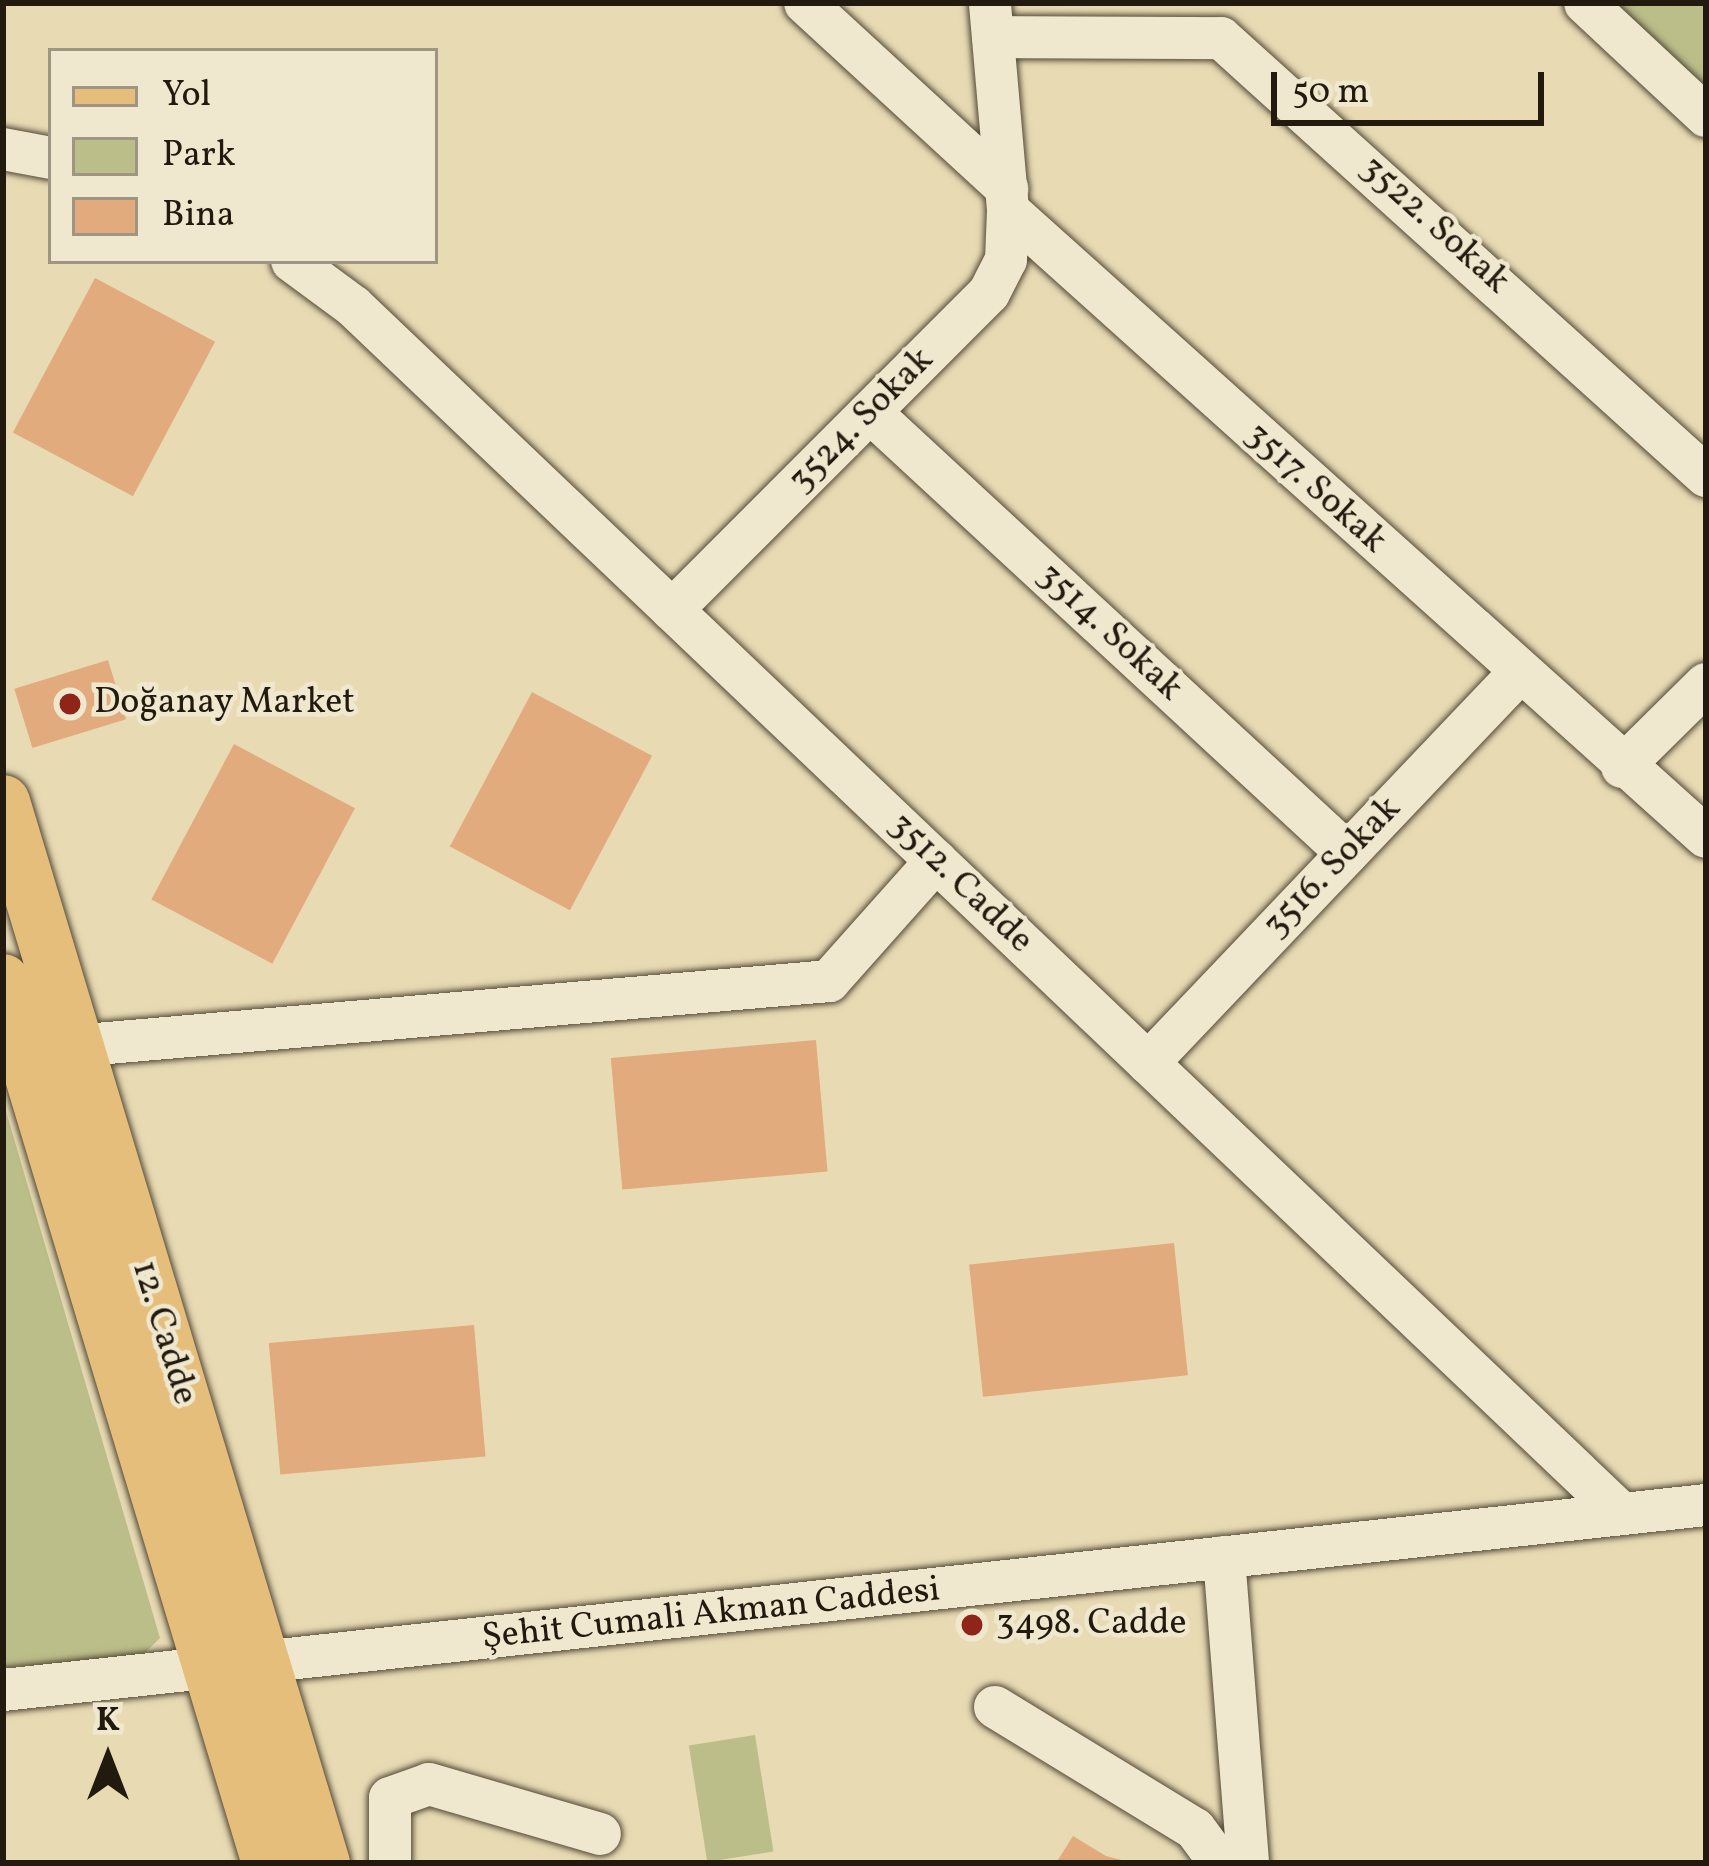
<!DOCTYPE html>
<meta charset="utf-8">
<style>
body{margin:0}
#map{position:relative;width:1709px;height:1866px;overflow:hidden;background:#e8dbb4;font-family:Vollkorn,serif}
div>[style]{position:absolute}
[style*='--x']{left:calc(var(--x)*1px);top:calc(var(--y)*1px);width:calc(var(--w)*1px);rotate:calc(var(--a)*1deg)}
.green>*{inset:0;background:#bcbe89;transform-origin:0 0}
.building>*{inset:0;background:#e2ab7e;transform-origin:0 0}
.roads{filter:drop-shadow(0 0 3px #544a38) drop-shadow(0 0 3px #544a38)}
.minor>*{height:42px;margin:-21px;padding:0 21px;transform-origin:21px;border-radius:21px;background:#f0e8ce}
.major>*{height:54px;margin:-27px;padding:0 27px;transform-origin:27px;border-radius:27px;background:#e4be7a}
.dots>*{width:33px;height:33px;translate:-50% -50%;box-sizing:border-box;border:6px solid #f0e8ce;border-radius:50%}
span{translate:-50% -50%;white-space:nowrap;text-align:center;line-height:1.15;-webkit-text-stroke:9px #f0e8ce;paint-order:stroke}
.street-label{font-size:36px;color:#22190f}
.poi-label{font-size:36px;color:#22190f}
.left{translate:0 -50%;text-align:left}
.frame{position:absolute;inset:0;border:6px solid #22190f;pointer-events:none}
.legend{position:absolute;left:48px;top:48px;width:390px;height:216px;box-sizing:border-box;background:#f0e8ce;border:3px solid #9e9582;margin:0;padding:15px 21px;list-style:none;font-size:36px;color:#22190f}
.legend li{display:flex;align-items:center;gap:24px;height:60px}
.legend b{width:60px;border:3px solid #9e9582}
.north{position:absolute;left:48px;top:1698px;width:120px;height:120px;-webkit-text-stroke:9px #f0e8ce;paint-order:stroke;rotate:0deg;font-size:33px;font-weight:700;line-height:48px;text-align:center;color:#22190f}
.north::after{content:'';display:block;margin:auto;width:42px;height:54px;background:#22190f;clip-path:polygon(50% 0,100% 100%,50% 72%,0 100%)}
.scale{position:absolute;left:1271px;top:72px;width:273px;height:54px;box-sizing:border-box;border:6px solid #22190f;border-top:0;padding-left:15px;font-size:36px;line-height:42px;white-space:nowrap;color:#22190f;-webkit-text-stroke:9px #f0e8ce;paint-order:stroke}
</style>
<div id="map">
<div class="green">
<div style="clip-path:polygon(1585px 3px,1706px 3px,1706px 116px)"></div>
<div style="clip-path:polygon(3px 1101px,160px 1638px,143px 1655px,3px 1668px)"></div>
<div style="left:755px;top:1735px;width:118px;height:67px;rotate:81deg"></div>
</div>
<div class="building">
<div style="left:95px;top:278px;width:136px;height:175px;rotate:28deg"></div>
<div style="left:108px;top:660px;width:62px;height:98px;rotate:73deg"></div>
<div style="left:532px;top:692px;width:136px;height:175px;rotate:28deg"></div>
<div style="left:234px;top:744px;width:137px;height:176px;rotate:28deg"></div>
<div style="left:816px;top:1040px;width:132px;height:206px;rotate:85deg"></div>
<div style="left:1174px;top:1243px;width:133px;height:206px;rotate:84deg"></div>
<div style="left:474px;top:1325px;width:132px;height:206px;rotate:85deg"></div>
<div style="clip-path:polygon(1073px 1836px,1106px 1856px,1133px 1863px,1056px 1863px)"></div>
</div>
<div class="roads">
<div class="minor">
<div style="--x:805;--y:3;--w:275;--a:42.6"></div>
<div style="--x:1585;--y:3;--w:166;--a:43"></div>
<div style="--x:993;--y:37;--w:228;--a:0.3"></div>
<div style="--x:1221;--y:38;--w:654;--a:42.08"></div>
<div style="--x:3;--y:149;--w:49;--a:10.6"></div>
<div style="--x:1008;--y:210;--w:938;--a:41.93"></div>
<div style="--x:292;--y:261;--w:76;--a:36.4"></div>
<div style="--x:353;--y:306;--w:1752;--a:43.59"></div>
<div style="--x:870;--y:412;--w:650;--a:42.75"></div>
<div style="--x:672;--y:610;--w:448;--a:-45"></div>
<div style="--x:989;--y:293;--w:37;--a:-63"></div>
<div style="--x:1006;--y:260;--w:50;--a:-87.7"></div>
<div style="--x:1008;--y:210;--w:208;--a:-95"></div>
<div style="--x:1622;--y:767;--w:118;--a:-44.7"></div>
<div style="--x:73;--y:1046;--w:759;--a:-4.91"></div>
<div style="--x:829;--y:981;--w:161;--a:-48.3"></div>
<div style="--x:1148;--y:1063;--w:537;--a:-46.43"></div>
<div style="--x:1224;--y:1557;--w:307;--a:85.5"></div>
<div style="--x:3;--y:1690;--w:1713;--a:-6.2"></div>
<div style="--x:995;--y:1707;--w:234;--a:31.4"></div>
<div style="--x:1195;--y:1829;--w:42;--a:53.7"></div>
<div style="--x:390;--y:1863;--w:65;--a:-90"></div>
<div style="--x:390;--y:1798;--w:41;--a:-19.7"></div>
<div style="--x:429;--y:1784;--w:178;--a:16.3"></div>
</div>
<div class="major">
<div style="--x:3;--y:802;--w:1108;--a:73.22"></div>
<div style="--x:3;--y:981;--w:921;--a:73.22"></div>
</div>
</div>
<div class="dots">
<div style="left:70px;top:704px;background:#8f2418"></div>
<div style="left:972px;top:1625px;background:#8f2418"></div>
</div>
<div class="street-label">
<span style="left:1434px;top:226px;rotate:42deg">3522. Sokak</span>
<span style="left:862px;top:421px;rotate:-45deg">3524. Sokak</span>
<span style="left:1315px;top:489px;rotate:42deg">3517. Sokak</span>
<span style="left:1109px;top:633px;rotate:43deg">3514. Sokak</span>
<span style="left:1333px;top:868px;rotate:-46deg">3516. Sokak</span>
<span style="left:960px;top:884px;rotate:44deg">3512. Cadde</span>
<span style="left:163px;top:1333px;rotate:73deg">12. Cadde</span>
<span style="left:711px;top:1615px;rotate:-6deg">Şehit Cumali Akman Caddesi</span>
</div>
<div class="poi-label">
<span class="left" style="left:94px;top:704px">Doğanay Market</span>
<span class="left" style="left:996px;top:1625px">3498. Cadde</span>
</div>
<div class="frame"></div>
<ul class="legend">
<li><b style="height:15px;background:#e4be7a"></b>Yol</li>
<li><b style="height:33px;background:#bcbe89"></b>Park</li>
<li><b style="height:33px;background:#e2ab7e"></b>Bina</li>
</ul>
<div class="north">K</div>
<div class="scale">50 m</div>
</div>
